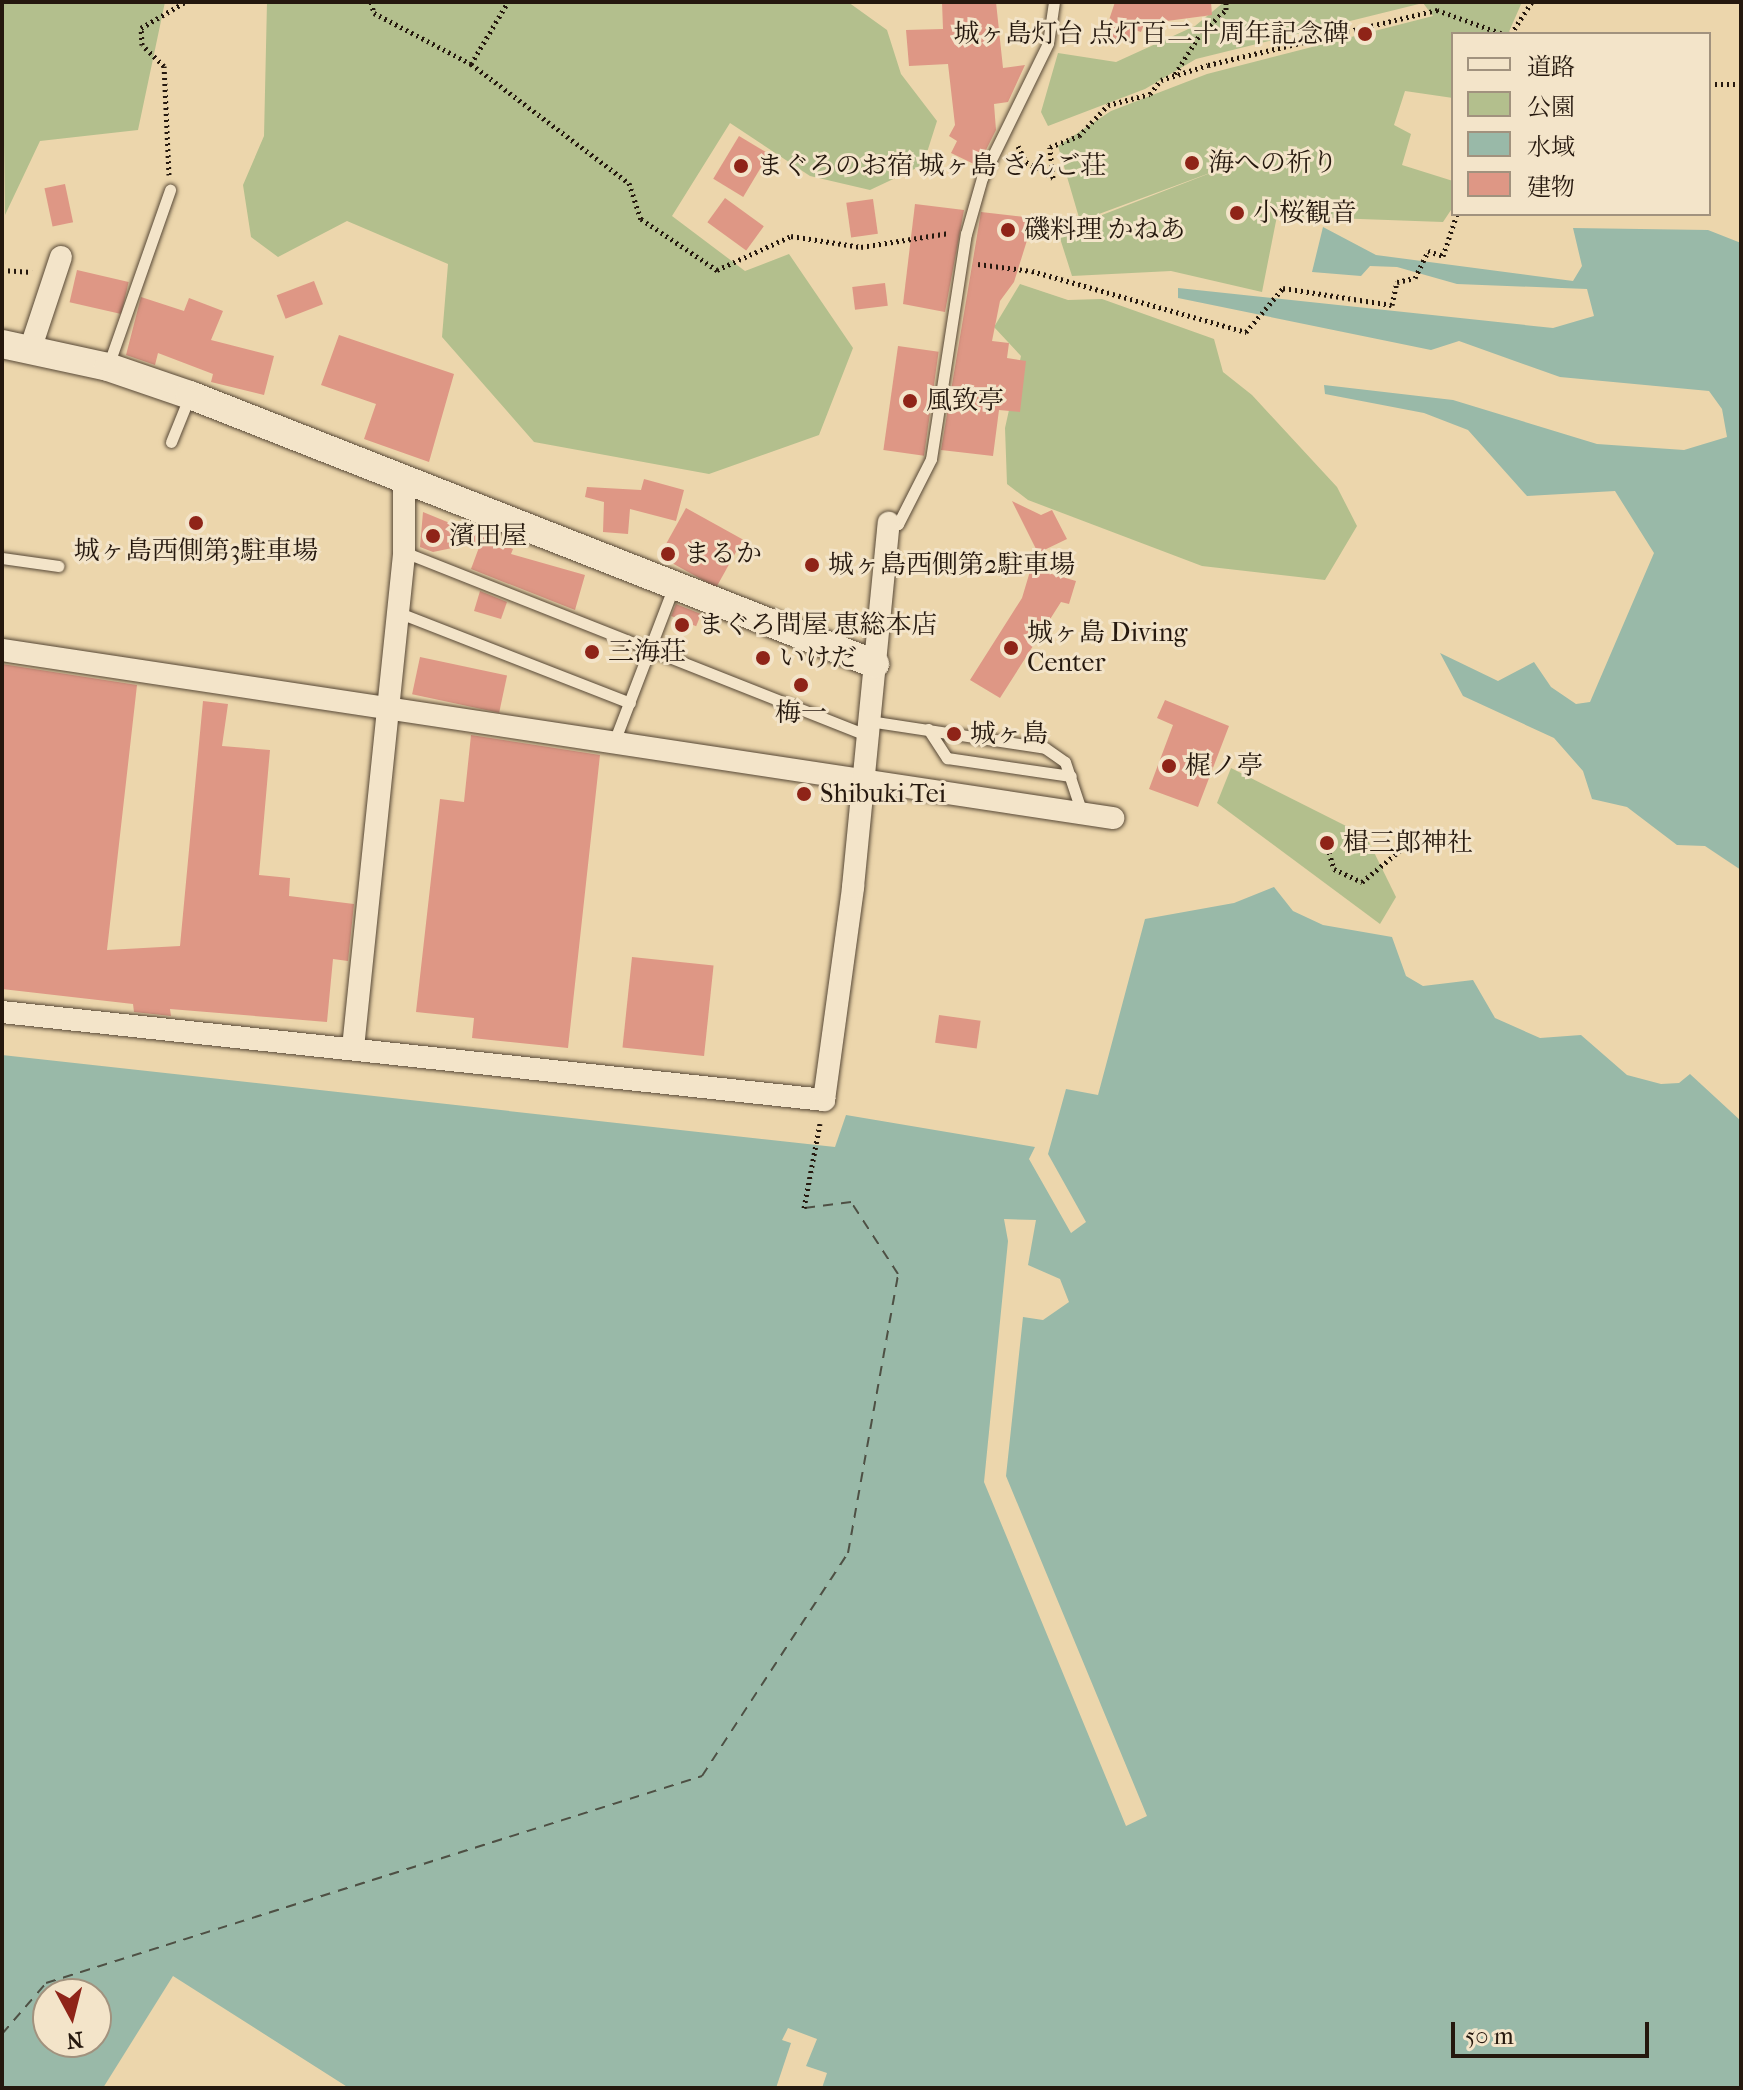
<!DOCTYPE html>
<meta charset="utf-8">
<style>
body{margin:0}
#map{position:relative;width:1743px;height:2090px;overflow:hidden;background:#ecd6ac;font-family:"IM FELL French Canon","Noto Serif JP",serif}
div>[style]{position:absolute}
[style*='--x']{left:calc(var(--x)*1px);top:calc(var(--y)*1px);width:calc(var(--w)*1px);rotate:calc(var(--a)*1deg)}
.green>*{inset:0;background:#b3bf8d}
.water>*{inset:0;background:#99b9a8}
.pier>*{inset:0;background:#ecd6ac}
.ferry>*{height:2px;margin-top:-1px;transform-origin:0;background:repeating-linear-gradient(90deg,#4e5044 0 10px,transparent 0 18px)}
.building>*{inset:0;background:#de9785;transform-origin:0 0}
.path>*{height:5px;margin-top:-2.5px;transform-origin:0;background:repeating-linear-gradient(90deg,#25180e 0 2px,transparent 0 6px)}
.roads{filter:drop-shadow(0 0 2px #574836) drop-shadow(0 0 2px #574836)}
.service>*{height:11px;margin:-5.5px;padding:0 5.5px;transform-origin:5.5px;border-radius:5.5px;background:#f3e4c9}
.minor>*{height:22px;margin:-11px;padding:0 11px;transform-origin:11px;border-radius:11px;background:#f3e4c9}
.tertiary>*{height:28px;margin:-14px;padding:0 14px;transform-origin:14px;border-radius:14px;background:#f3e4c9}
.dots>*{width:22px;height:22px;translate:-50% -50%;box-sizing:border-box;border:4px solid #f3e4c9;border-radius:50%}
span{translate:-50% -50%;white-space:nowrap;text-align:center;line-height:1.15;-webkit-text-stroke:6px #f3e4c9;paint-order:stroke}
.poi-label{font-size:26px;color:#25180e}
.right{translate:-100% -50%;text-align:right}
.left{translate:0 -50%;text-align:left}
.frame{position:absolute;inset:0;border:4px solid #25180e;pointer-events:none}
.legend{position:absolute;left:1451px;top:32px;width:260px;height:184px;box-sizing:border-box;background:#f3e4c9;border:2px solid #a1927e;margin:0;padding:10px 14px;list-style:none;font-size:24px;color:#25180e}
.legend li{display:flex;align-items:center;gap:16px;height:40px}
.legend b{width:40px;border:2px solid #a1927e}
.north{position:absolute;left:32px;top:1978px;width:80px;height:80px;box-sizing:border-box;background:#f3e4c9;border:2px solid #a1927e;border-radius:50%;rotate:173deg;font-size:22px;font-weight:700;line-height:32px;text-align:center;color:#25180e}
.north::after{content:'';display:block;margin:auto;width:28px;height:36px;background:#8f2418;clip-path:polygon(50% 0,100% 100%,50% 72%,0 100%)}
.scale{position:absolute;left:1451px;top:2022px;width:198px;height:36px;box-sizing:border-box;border:4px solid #25180e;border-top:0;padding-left:10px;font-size:24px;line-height:28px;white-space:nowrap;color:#25180e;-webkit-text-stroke:6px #f3e4c9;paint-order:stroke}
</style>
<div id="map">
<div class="green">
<div style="clip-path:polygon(2px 2px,165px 2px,138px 130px,40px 141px,5px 215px)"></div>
<div style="clip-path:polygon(267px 2px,848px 2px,887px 30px,901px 74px,937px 121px,923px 165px,870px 190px,810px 176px,730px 123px,672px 216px,745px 271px,789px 254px,853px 348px,819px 435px,709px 474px,534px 442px,442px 337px,448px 264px,347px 221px,278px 257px,251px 237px,243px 185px,264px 136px)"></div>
<div style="clip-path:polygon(1224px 2px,1522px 2px,1508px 34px,1453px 34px,1453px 98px,1405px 91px,1394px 125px,1411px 134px,1402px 165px,1453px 181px,1453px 207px,1443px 222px,1277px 216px,1262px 292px,1171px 271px,1072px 276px,1058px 232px,1226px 167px,1080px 221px,1058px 146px,1111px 111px,1207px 74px,1433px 16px,1423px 3px,1196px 59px,1145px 89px,1048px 126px,1041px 112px,1058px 53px,1116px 62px,1195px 26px)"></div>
<div style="clip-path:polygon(1020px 284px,1068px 300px,1102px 299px,1214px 339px,1223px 372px,1252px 395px,1337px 487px,1357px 526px,1325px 580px,1202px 566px,1028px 500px,1007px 484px,1005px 428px,1021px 356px,994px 327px)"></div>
<div style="clip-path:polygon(1231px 768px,1366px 836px,1396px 897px,1380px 924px,1217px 803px)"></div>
</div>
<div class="water">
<div style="clip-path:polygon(1323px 227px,1376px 255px,1573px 281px,1582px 266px,1573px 228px,1708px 230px,1741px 243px,1741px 870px,1705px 846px,1677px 845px,1627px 807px,1592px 799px,1583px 771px,1554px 738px,1463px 696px,1440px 653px,1498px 681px,1534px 662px,1551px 687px,1576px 704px,1590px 702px,1654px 553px,1615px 491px,1527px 496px,1468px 430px,1424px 413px,1325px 394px,1324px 385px,1453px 400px,1597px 444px,1684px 450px,1727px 437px,1722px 409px,1709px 391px,1560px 377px,1459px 341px,1431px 350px,1178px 298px,1178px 288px,1553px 328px,1594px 316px,1587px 289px,1457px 284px,1397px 267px,1370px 266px,1361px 276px,1312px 272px)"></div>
<div style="clip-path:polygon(evenodd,1274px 887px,1293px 911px,1323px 925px,1392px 937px,1406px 976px,1423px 986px,1473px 980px,1495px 1018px,1540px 1038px,1581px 1035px,1627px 1075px,1661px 1084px,1679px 1083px,1690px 1074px,1741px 1121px,1741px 2088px,822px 2088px,827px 2073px,806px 2066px,817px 2039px,788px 2028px,782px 2040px,791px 2043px,776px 2088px,349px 2088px,173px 1976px,103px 2088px,2px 2088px,2px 1055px,835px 1147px,846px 1115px,1035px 1147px,1029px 1159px,1071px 1233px,1086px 1222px,1048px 1154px,1066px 1089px,1098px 1095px,1145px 919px,1234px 903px,1274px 887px,48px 1994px,96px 1994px,96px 2042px,48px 2042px,48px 1994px)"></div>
</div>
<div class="pier">
<div style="clip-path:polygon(1004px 1219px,1036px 1220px,1028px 1265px,1060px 1279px,1069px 1302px,1043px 1320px,1023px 1317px,1006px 1476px,1147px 1816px,1126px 1826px,984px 1482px,1008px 1241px)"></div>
</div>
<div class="ferry">
<div style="--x:2;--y:2034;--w:67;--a:-49.2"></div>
<div style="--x:46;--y:1983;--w:688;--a:-17.51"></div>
<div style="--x:702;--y:1776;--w:267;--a:-56.8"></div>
<div style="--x:848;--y:1553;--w:283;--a:-79.8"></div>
<div style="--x:898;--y:1274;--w:86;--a:-123.1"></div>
<div style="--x:851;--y:1202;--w:47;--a:172.7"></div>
</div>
<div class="building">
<div style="clip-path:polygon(942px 2px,996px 2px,1003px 68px,1025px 65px,1008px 102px,994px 104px,996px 130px,978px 166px,951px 153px,957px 141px,949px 136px,955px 125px,948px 64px,909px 66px,906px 30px,943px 29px)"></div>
<div style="clip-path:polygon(1115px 2px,1211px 2px,1212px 15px,1144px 24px,1141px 32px,1132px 29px,1128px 43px,1104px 35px)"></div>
<div style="left:739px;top:136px;width:35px;height:50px;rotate:31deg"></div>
<div style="left:65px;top:184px;width:39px;height:21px;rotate:78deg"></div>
<div style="left:725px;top:198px;width:48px;height:30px;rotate:36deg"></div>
<div style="left:873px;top:199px;width:35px;height:27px;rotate:82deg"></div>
<div style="clip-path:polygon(915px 204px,964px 210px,945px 312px,903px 304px)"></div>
<div style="clip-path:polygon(981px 212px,1034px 218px,1014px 282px,1000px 301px,992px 341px,1009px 343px,1007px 358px,1026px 361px,1020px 412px,999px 410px,993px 456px,941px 450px)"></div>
<div style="left:77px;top:270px;width:53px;height:33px;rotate:13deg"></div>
<div style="left:314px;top:281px;width:25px;height:40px;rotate:69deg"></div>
<div style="left:885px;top:283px;width:23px;height:33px;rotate:83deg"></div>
<div style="clip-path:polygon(141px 297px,184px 311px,189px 298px,223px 311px,211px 340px,274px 356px,264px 395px,211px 382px,213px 374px,158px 353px,155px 365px,126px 355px)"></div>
<div style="clip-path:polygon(339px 335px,454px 374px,429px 462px,364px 439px,376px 404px,321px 385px)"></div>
<div style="left:898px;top:346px;width:41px;height:105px;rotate:8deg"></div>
<div style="clip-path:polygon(644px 479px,684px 490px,676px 521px,630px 509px,628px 534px,603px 532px,604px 502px,585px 497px,587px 487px,641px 490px)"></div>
<div style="clip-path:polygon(1012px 501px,1041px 515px,1052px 510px,1067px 539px,1038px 553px)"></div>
<div style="left:686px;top:508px;width:65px;height:55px;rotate:29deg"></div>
<div style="clip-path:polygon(423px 512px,513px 549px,511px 554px,585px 575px,575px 610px,471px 569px,481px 542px,433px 552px,420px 547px)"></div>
<div style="clip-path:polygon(1031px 568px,1076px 581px,1069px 604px,1061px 602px,1000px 698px,970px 680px,1022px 598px)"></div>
<div style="clip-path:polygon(480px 591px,507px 602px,501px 619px,474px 611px)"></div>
<div style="left:676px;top:604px;width:27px;height:13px;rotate:22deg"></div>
<div style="left:420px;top:657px;width:89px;height:38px;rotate:12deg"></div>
<div style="clip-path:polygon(2px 664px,137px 685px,107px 950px,180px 946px,203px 701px,228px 704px,222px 746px,270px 750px,259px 875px,290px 878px,289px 896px,354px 904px,348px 961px,333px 959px,327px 1022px,170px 1009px,171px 1016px,134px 1012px,133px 1004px,2px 989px)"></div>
<div style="clip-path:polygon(1165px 700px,1229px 726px,1198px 807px,1149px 789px,1173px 725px,1157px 718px)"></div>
<div style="clip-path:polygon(471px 735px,600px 755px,568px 1048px,472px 1038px,474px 1018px,416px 1012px,440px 799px,464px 802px)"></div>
<div style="left:632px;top:957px;width:82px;height:91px;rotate:6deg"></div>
<div style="left:939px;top:1015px;width:42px;height:28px;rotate:8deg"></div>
</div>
<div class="path">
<div style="--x:371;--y:2;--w:11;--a:75"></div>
<div style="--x:374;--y:13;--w:110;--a:27.7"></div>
<div style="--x:471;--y:64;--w:198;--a:37"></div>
<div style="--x:629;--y:183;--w:38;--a:72"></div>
<div style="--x:641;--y:219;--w:92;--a:33.9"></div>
<div style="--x:717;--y:270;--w:81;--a:-24.7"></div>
<div style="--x:791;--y:236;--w:71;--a:8.9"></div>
<div style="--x:861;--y:247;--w:89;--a:-9"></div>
<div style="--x:1511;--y:34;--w:38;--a:-57"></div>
<div style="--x:471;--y:64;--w:72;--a:-59.2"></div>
<div style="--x:1175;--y:74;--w:49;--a:-57.6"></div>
<div style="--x:1201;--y:33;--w:34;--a:-43"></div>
<div style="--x:1226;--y:10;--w:8;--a:-90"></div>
<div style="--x:1709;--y:84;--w:32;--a:0"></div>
<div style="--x:1018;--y:146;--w:18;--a:63"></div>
<div style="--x:1026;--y:162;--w:31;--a:31"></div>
<div style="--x:1053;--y:178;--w:31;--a:-96"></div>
<div style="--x:1050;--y:147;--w:31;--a:-21"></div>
<div style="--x:1079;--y:136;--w:42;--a:-46.9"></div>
<div style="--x:1108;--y:105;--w:43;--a:-14.7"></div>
<div style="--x:1150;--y:94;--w:18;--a:-52"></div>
<div style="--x:1161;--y:80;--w:49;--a:-17.7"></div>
<div style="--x:1208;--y:65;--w:236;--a:-13.5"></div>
<div style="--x:1437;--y:10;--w:70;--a:20"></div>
<div style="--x:169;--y:175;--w:109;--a:-92.6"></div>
<div style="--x:164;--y:66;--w:30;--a:-136"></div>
<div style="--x:142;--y:45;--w:17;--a:-93"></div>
<div style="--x:141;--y:28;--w:51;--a:-30.6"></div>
<div style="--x:978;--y:264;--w:54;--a:7.4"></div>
<div style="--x:1032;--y:271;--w:223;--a:15.9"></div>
<div style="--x:1246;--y:332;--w:57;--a:-49.9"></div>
<div style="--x:1283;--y:288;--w:110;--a:8.9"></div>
<div style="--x:1392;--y:305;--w:24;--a:-78"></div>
<div style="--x:1397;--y:282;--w:18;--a:-13"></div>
<div style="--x:1415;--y:278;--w:30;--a:-64"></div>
<div style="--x:1428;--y:251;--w:16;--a:18"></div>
<div style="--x:1443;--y:256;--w:44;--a:-71.6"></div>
<div style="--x:2;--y:270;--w:30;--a:4"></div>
<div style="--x:1329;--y:852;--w:18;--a:74"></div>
<div style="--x:1334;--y:869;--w:31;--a:25"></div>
<div style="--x:1362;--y:882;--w:53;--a:-39.7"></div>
<div style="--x:804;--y:1208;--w:86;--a:-79.3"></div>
</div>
<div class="roads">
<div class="service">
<div style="--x:108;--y:366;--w:187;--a:-70.6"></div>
<div style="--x:171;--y:442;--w:51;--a:-68"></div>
<div style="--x:889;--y:523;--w:9;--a:6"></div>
<div style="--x:898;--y:524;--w:73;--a:-63.1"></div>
<div style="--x:931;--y:459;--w:228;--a:-81.2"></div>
<div style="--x:966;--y:234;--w:58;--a:-74.1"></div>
<div style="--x:982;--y:178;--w:150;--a:-63.9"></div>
<div style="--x:1048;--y:43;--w:41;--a:-81.7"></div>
<div style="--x:404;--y:552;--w:498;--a:21.6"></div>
<div style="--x:2;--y:558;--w:57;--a:8.1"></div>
<div style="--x:397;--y:612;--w:250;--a:21.3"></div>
<div style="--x:869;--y:721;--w:178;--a:8.7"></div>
<div style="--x:1045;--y:748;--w:24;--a:35"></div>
<div style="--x:1065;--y:762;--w:54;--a:71.6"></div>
<div style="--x:928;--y:729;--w:35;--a:57"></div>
<div style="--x:947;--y:758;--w:125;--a:8.3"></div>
<div style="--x:614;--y:742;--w:167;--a:-69"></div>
</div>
<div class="minor">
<div style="--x:30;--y:350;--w:98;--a:-71.6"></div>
<div style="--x:2;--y:650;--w:1124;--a:8.6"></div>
<div style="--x:2;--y:1012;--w:827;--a:6.11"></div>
<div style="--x:824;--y:1100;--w:215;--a:-82.2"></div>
<div style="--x:853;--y:887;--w:366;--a:-84.4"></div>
<div style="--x:353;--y:1048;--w:499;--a:-84.1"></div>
<div style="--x:404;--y:552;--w:73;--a:-90"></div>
</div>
<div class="tertiary">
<div style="--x:2;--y:344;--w:108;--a:12.2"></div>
<div style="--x:108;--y:367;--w:87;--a:18.9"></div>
<div style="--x:190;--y:395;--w:736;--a:21.44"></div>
</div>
</div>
<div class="dots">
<div style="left:1365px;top:34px;background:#8f2418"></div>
<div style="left:1192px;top:163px;background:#8f2418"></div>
<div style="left:741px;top:166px;background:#8f2418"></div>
<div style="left:1237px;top:213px;background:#8f2418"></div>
<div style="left:1008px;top:230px;background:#8f2418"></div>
<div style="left:910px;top:401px;background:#8f2418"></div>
<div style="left:196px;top:523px;background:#8f2418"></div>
<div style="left:433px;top:536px;background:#8f2418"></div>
<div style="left:668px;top:554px;background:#8f2418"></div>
<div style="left:812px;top:565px;background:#8f2418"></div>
<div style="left:682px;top:625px;background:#8f2418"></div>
<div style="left:1011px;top:648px;background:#8f2418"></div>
<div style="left:592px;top:652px;background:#8f2418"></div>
<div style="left:763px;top:658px;background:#8f2418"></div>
<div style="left:801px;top:685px;background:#8f2418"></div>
<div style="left:954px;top:734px;background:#8f2418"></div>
<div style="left:1169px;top:766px;background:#8f2418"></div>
<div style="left:804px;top:794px;background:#8f2418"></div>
<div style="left:1327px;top:843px;background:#8f2418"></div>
</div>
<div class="poi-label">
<span class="right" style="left:1349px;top:34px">城ヶ島灯台 点灯百二十周年記念碑</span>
<span class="left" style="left:1208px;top:163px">海への祈り</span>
<span class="left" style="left:757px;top:166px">まぐろのお宿 城ヶ島 さんご荘</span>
<span class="left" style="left:1253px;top:213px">小桜観音</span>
<span class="left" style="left:1024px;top:230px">磯料理 かねあ</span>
<span class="left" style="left:926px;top:401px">風致亭</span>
<span class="left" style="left:449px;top:536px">濱田屋</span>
<span style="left:196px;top:551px">城ヶ島西側第3駐車場</span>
<span class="left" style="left:684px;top:554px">まるか</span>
<span class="left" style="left:828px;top:565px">城ヶ島西側第2駐車場</span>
<span class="left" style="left:698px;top:625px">まぐろ問屋 恵総本店</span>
<span class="left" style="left:1027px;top:648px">城ヶ島 Diving<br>Center</span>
<span class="left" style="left:608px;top:652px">三海荘</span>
<span class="left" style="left:779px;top:658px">いけだ</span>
<span style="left:801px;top:713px">梅一</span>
<span class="left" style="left:970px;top:734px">城ヶ島</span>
<span class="left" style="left:1185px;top:766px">梶ノ亭</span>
<span class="left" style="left:820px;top:794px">Shibuki Tei</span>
<span class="left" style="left:1343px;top:843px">楫三郎神社</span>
</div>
<div class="frame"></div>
<ul class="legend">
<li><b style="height:10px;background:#f3e4c9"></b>道路</li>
<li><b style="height:22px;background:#b3bf8d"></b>公園</li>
<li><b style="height:22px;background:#99b9a8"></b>水域</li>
<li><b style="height:22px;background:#de9785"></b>建物</li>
</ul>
<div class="north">N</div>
<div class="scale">50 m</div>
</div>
